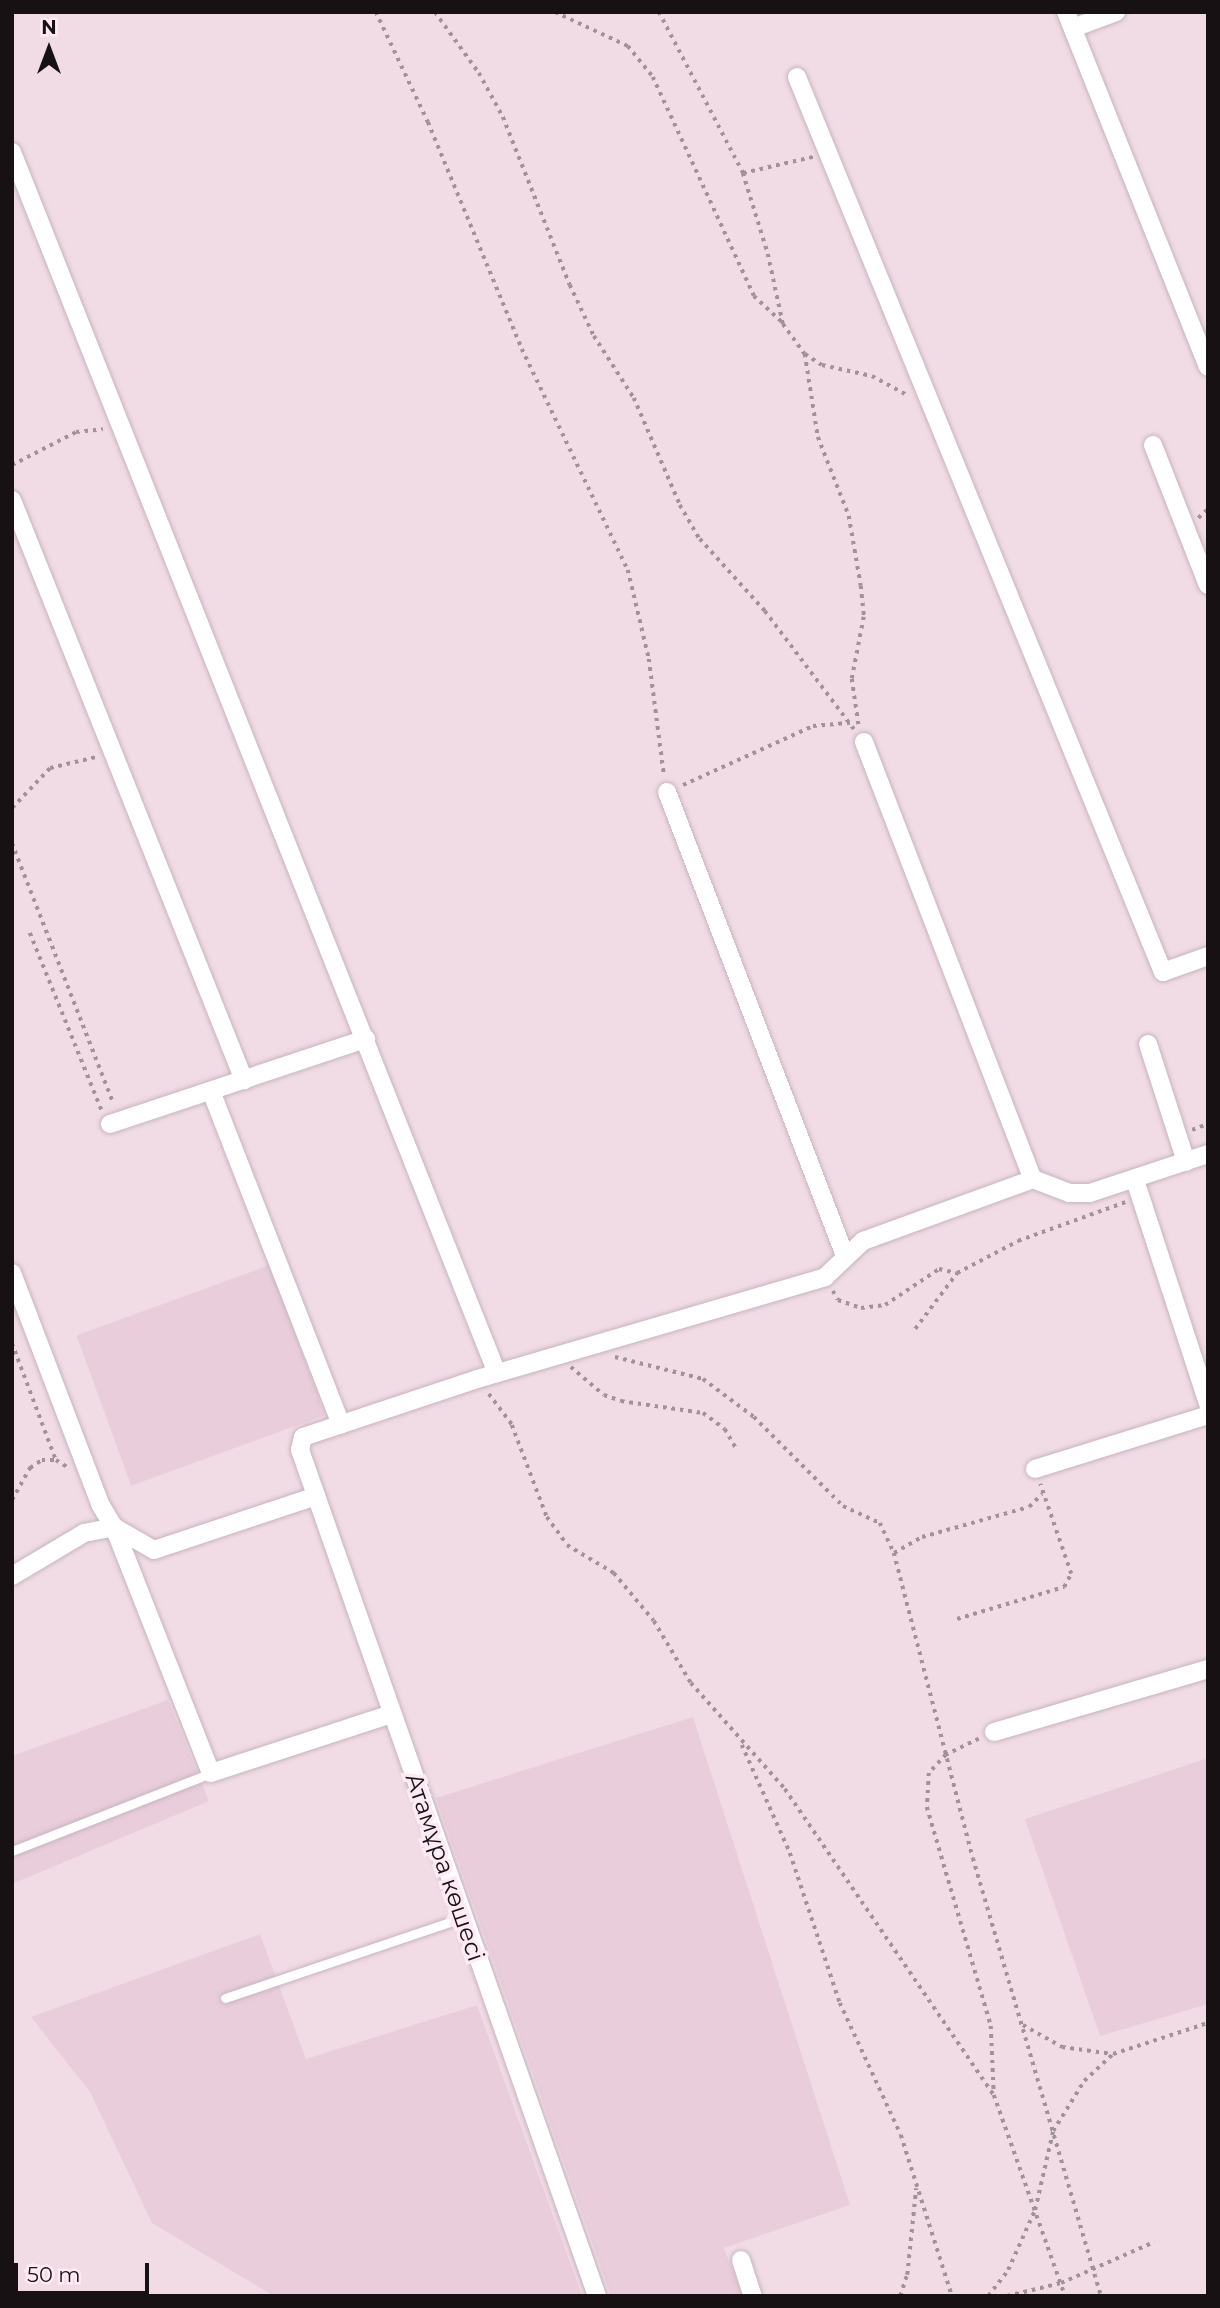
<!DOCTYPE html>
<meta charset="utf-8">
<style>
body{margin:0}
#map{position:relative;width:1220px;height:2308px;overflow:hidden;background:#f1dce6;font-family:Montserrat,sans-serif}
div>[style]{position:absolute}
[style*='--x']{left:calc(var(--x)*1px);top:calc(var(--y)*1px);width:calc(var(--w)*1px);rotate:calc(var(--a)*1deg)}
.built>*{inset:0;background:#e9cddb;transform-origin:0 0}
.path>*{height:3.5px;margin-top:-1.75px;transform-origin:0;background:repeating-linear-gradient(90deg,#a19199 0 3.5px,transparent 0 8.5px)}
.roads{filter:drop-shadow(0 0 2px #c7b4be) drop-shadow(0 0 2px #c7b4be)}
.service>*{height:9px;margin:-4.5px;padding:0 4.5px;transform-origin:4.5px;border-radius:4.5px;background:#fff}
.minor>*{height:18px;margin:-9px;padding:0 9px;transform-origin:9px;border-radius:9px;background:#fff}
span{translate:-50% -50%;white-space:nowrap;text-align:center;line-height:1.15;-webkit-text-stroke:7px #feeaf3;paint-order:stroke}
.street-label{font-size:24px;color:#171114}
.frame{position:absolute;inset:0;border:14px solid #171114;pointer-events:none}
.north{position:absolute;left:14px;top:14px;width:70px;height:70px;-webkit-text-stroke:5px #feeaf3;paint-order:stroke;rotate:0deg;font-size:19px;font-weight:700;line-height:28px;text-align:center;color:#171114}
.north::after{content:'';display:block;margin:auto;width:24px;height:32px;background:#171114;clip-path:polygon(50% 0,100% 100%,50% 72%,0 100%)}
.scale{position:absolute;left:14px;top:2263px;width:135px;height:32px;box-sizing:border-box;border:4px solid #171114;border-top:0;padding-left:9px;font-size:21px;line-height:24px;white-space:nowrap;color:#171114;-webkit-text-stroke:5px #feeaf3;paint-order:stroke}
</style>
<div id="map">
<div class="built">
<div style="left:270px;top:1265px;width:160px;height:206px;rotate:70deg"></div>
<div style="clip-path:polygon(168px 1700px,209px 1801px,12px 1884px,12px 1756px)"></div>
<div style="clip-path:polygon(693px 1717px,850px 2205px,724px 2248px,742px 2295px,611px 2296px,436px 1798px)"></div>
<div style="clip-path:polygon(1208px 1758px,1208px 2004px,1100px 2036px,1025px 1819px)"></div>
<div style="clip-path:polygon(260px 1934px,306px 2059px,477px 2005px,582px 2296px,274px 2296px,152px 2223px,90px 2092px,31px 2017px)"></div>
</div>
<div class="path">
<div style="--x:376;--y:12;--w:122;--a:64.7"></div>
<div style="--x:428;--y:122;--w:246;--a:67.5"></div>
<div style="--x:522;--y:349;--w:245;--a:64.4"></div>
<div style="--x:628;--y:570;--w:91;--a:76.7"></div>
<div style="--x:649;--y:659;--w:117;--a:82.6"></div>
<div style="--x:435;--y:12;--w:75;--a:54.2"></div>
<div style="--x:479;--y:73;--w:50;--a:61.4"></div>
<div style="--x:503;--y:117;--w:181;--a:68.3"></div>
<div style="--x:570;--y:285;--w:56;--a:64.8"></div>
<div style="--x:594;--y:336;--w:74;--a:57.2"></div>
<div style="--x:634;--y:398;--w:116;--a:66.7"></div>
<div style="--x:680;--y:505;--w:39;--a:60"></div>
<div style="--x:700;--y:539;--w:97;--a:47.9"></div>
<div style="--x:765;--y:611;--w:148;--a:53"></div>
<div style="--x:555;--y:12;--w:81;--a:25"></div>
<div style="--x:628;--y:46;--w:40;--a:51"></div>
<div style="--x:653;--y:77;--w:241;--a:65.2"></div>
<div style="--x:754;--y:296;--w:38;--a:43"></div>
<div style="--x:659;--y:12;--w:182;--a:62.4"></div>
<div style="--x:743;--y:173;--w:85;--a:72.8"></div>
<div style="--x:768;--y:254;--w:72;--a:77.9"></div>
<div style="--x:783;--y:324;--w:37;--a:54"></div>
<div style="--x:805;--y:354;--w:20;--a:33"></div>
<div style="--x:822;--y:365;--w:51;--a:12.4"></div>
<div style="--x:872;--y:376;--w:42;--a:28.4"></div>
<div style="--x:743;--y:173;--w:72;--a:-12.9"></div>
<div style="--x:805;--y:354;--w:84;--a:81.1"></div>
<div style="--x:818;--y:437;--w:85;--a:68.6"></div>
<div style="--x:849;--y:516;--w:71;--a:80.3"></div>
<div style="--x:861;--y:586;--w:31;--a:84"></div>
<div style="--x:864;--y:617;--w:63;--a:101"></div>
<div style="--x:852;--y:679;--w:49;--a:81.7"></div>
<div style="--x:12;--y:465;--w:72;--a:-27.3"></div>
<div style="--x:76;--y:432;--w:27;--a:-6"></div>
<div style="--x:1198;--y:518;--w:13;--a:-42"></div>
<div style="--x:683;--y:785;--w:143;--a:-24.4"></div>
<div style="--x:813;--y:726;--w:37;--a:-5"></div>
<div style="--x:12;--y:808;--w:55;--a:-46.5"></div>
<div style="--x:50;--y:768;--w:47;--a:-13.4"></div>
<div style="--x:12;--y:843;--w:280;--a:68.7"></div>
<div style="--x:30;--y:933;--w:192;--a:68"></div>
<div style="--x:1192;--y:1130;--w:17;--a:-21"></div>
<div style="--x:833;--y:1291;--w:10;--a:61"></div>
<div style="--x:838;--y:1300;--w:24;--a:19"></div>
<div style="--x:861;--y:1308;--w:24;--a:-7"></div>
<div style="--x:885;--y:1305;--w:65;--a:-33.7"></div>
<div style="--x:939;--y:1269;--w:18;--a:13"></div>
<div style="--x:915;--y:1329;--w:70;--a:-53.1"></div>
<div style="--x:957;--y:1273;--w:69;--a:-27.7"></div>
<div style="--x:1018;--y:1241;--w:115;--a:-19.9"></div>
<div style="--x:12;--y:1343;--w:125;--a:69.4"></div>
<div style="--x:615;--y:1357;--w:91;--a:14"></div>
<div style="--x:703;--y:1379;--w:64;--a:36.7"></div>
<div style="--x:754;--y:1417;--w:126;--a:45"></div>
<div style="--x:843;--y:1506;--w:41;--a:24.7"></div>
<div style="--x:880;--y:1523;--w:33;--a:65"></div>
<div style="--x:894;--y:1553;--w:315;--a:75.5"></div>
<div style="--x:973;--y:1858;--w:456;--a:73.7"></div>
<div style="--x:571;--y:1367;--w:43;--a:40.3"></div>
<div style="--x:604;--y:1395;--w:18;--a:19"></div>
<div style="--x:621;--y:1401;--w:83;--a:8.3"></div>
<div style="--x:703;--y:1413;--w:27;--a:36"></div>
<div style="--x:725;--y:1429;--w:24;--a:60"></div>
<div style="--x:489;--y:1394;--w:39;--a:53"></div>
<div style="--x:512;--y:1425;--w:98;--a:69.2"></div>
<div style="--x:547;--y:1517;--w:34;--a:54"></div>
<div style="--x:567;--y:1545;--w:55;--a:30.8"></div>
<div style="--x:614;--y:1573;--w:62;--a:50.2"></div>
<div style="--x:654;--y:1621;--w:72;--a:59.2"></div>
<div style="--x:691;--y:1683;--w:142;--a:48.4"></div>
<div style="--x:785;--y:1789;--w:371;--a:55.7"></div>
<div style="--x:994;--y:2095;--w:213;--a:70.5"></div>
<div style="--x:12;--y:1500;--w:37;--a:-61"></div>
<div style="--x:30;--y:1468;--w:14;--a:-34"></div>
<div style="--x:42;--y:1460;--w:14;--a:0"></div>
<div style="--x:56;--y:1460;--w:13;--a:32"></div>
<div style="--x:894;--y:1553;--w:32;--a:-30"></div>
<div style="--x:922;--y:1537;--w:111;--a:-15.7"></div>
<div style="--x:1029;--y:1507;--w:18;--a:-45"></div>
<div style="--x:957;--y:1619;--w:112;--a:-16.7"></div>
<div style="--x:1064;--y:1587;--w:15;--a:-62"></div>
<div style="--x:1071;--y:1574;--w:95;--a:-109"></div>
<div style="--x:979;--y:1739;--w:37;--a:154"></div>
<div style="--x:946;--y:1755;--w:25;--a:133"></div>
<div style="--x:929;--y:1773;--w:34;--a:93"></div>
<div style="--x:927;--y:1807;--w:228;--a:73.7"></div>
<div style="--x:991;--y:2026;--w:68;--a:87.5"></div>
<div style="--x:742;--y:1745;--w:118;--a:66"></div>
<div style="--x:790;--y:1853;--w:158;--a:71.6"></div>
<div style="--x:840;--y:2003;--w:145;--a:65.2"></div>
<div style="--x:901;--y:2135;--w:169;--a:72.4"></div>
<div style="--x:1023;--y:2025;--w:45;--a:29.4"></div>
<div style="--x:1062;--y:2047;--w:51;--a:7.8"></div>
<div style="--x:1113;--y:2054;--w:100;--a:-18.1"></div>
<div style="--x:900;--y:2296;--w:22;--a:-72"></div>
<div style="--x:907;--y:2275;--w:87;--a:-84.1"></div>
<div style="--x:988;--y:2296;--w:33;--a:-52"></div>
<div style="--x:1008;--y:2270;--w:66;--a:-65.8"></div>
<div style="--x:1035;--y:2210;--w:81;--a:-77.2"></div>
<div style="--x:1053;--y:2131;--w:59;--a:-58.2"></div>
<div style="--x:1084;--y:2081;--w:40;--a:-43"></div>
<div style="--x:1007;--y:2296;--w:56;--a:-13.5"></div>
<div style="--x:1061;--y:2283;--w:102;--a:-23.8"></div>
</div>
<div class="roads">
<div class="service">
<div style="--x:12;--y:1851;--w:214;--a:-21.4"></div>
<div style="--x:225;--y:1998;--w:250;--a:-18.7"></div>
</div>
<div class="minor">
<div style="--x:1066;--y:12;--w:382;--a:68.2"></div>
<div style="--x:1073;--y:28;--w:46;--a:-20.4"></div>
<div style="--x:797;--y:77;--w:967;--a:67.76"></div>
<div style="--x:1163;--y:972;--w:48;--a:-19.6"></div>
<div style="--x:12;--y:152;--w:1314;--a:68.34"></div>
<div style="--x:1153;--y:445;--w:150;--a:68.6"></div>
<div style="--x:12;--y:500;--w:625;--a:68.2"></div>
<div style="--x:864;--y:742;--w:469;--a:68.9"></div>
<div style="--x:667;--y:792;--w:497;--a:69"></div>
<div style="--x:1148;--y:1044;--w:124;--a:72.1"></div>
<div style="--x:211;--y:1091;--w:358;--a:68.7"></div>
<div style="--x:110;--y:1124;--w:270;--a:-18.4"></div>
<div style="--x:1135;--y:1180;--w:236;--a:71.9"></div>
<div style="--x:12;--y:1273;--w:247;--a:69.1"></div>
<div style="--x:100;--y:1504;--w:27;--a:59"></div>
<div style="--x:114;--y:1527;--w:46;--a:29.9"></div>
<div style="--x:154;--y:1550;--w:171;--a:-18.4"></div>
<div style="--x:1035;--y:1469;--w:181;--a:-17.3"></div>
<div style="--x:12;--y:1576;--w:84;--a:-30.8"></div>
<div style="--x:84;--y:1533;--w:31;--a:-11"></div>
<div style="--x:114;--y:1527;--w:264;--a:68.5"></div>
<div style="--x:211;--y:1773;--w:190;--a:-18.1"></div>
<div style="--x:994;--y:1732;--w:223;--a:-16.4"></div>
<div style="--x:741;--y:2260;--w:38;--a:72"></div>
<div style="--x:597;--y:2296;--w:897;--a:-109.34"></div>
<div style="--x:300;--y:1450;--w:13;--a:-77"></div>
<div style="--x:303;--y:1437;--w:183;--a:-18.4"></div>
<div style="--x:477;--y:1379;--w:363;--a:-16.3"></div>
<div style="--x:825;--y:1277;--w:52;--a:-43.5"></div>
<div style="--x:863;--y:1241;--w:181;--a:-20"></div>
<div style="--x:1033;--y:1179;--w:39;--a:21"></div>
<div style="--x:1069;--y:1193;--w:21;--a:0"></div>
<div style="--x:1090;--y:1193;--w:124;--a:-18.3"></div>
</div>
</div>
<div class="street-label">
<span style="left:445px;top:1867px;rotate:71deg">Атамұра көшесі</span>
</div>
<div class="frame"></div>
<div class="north">N</div>
<div class="scale">50 m</div>
</div>
